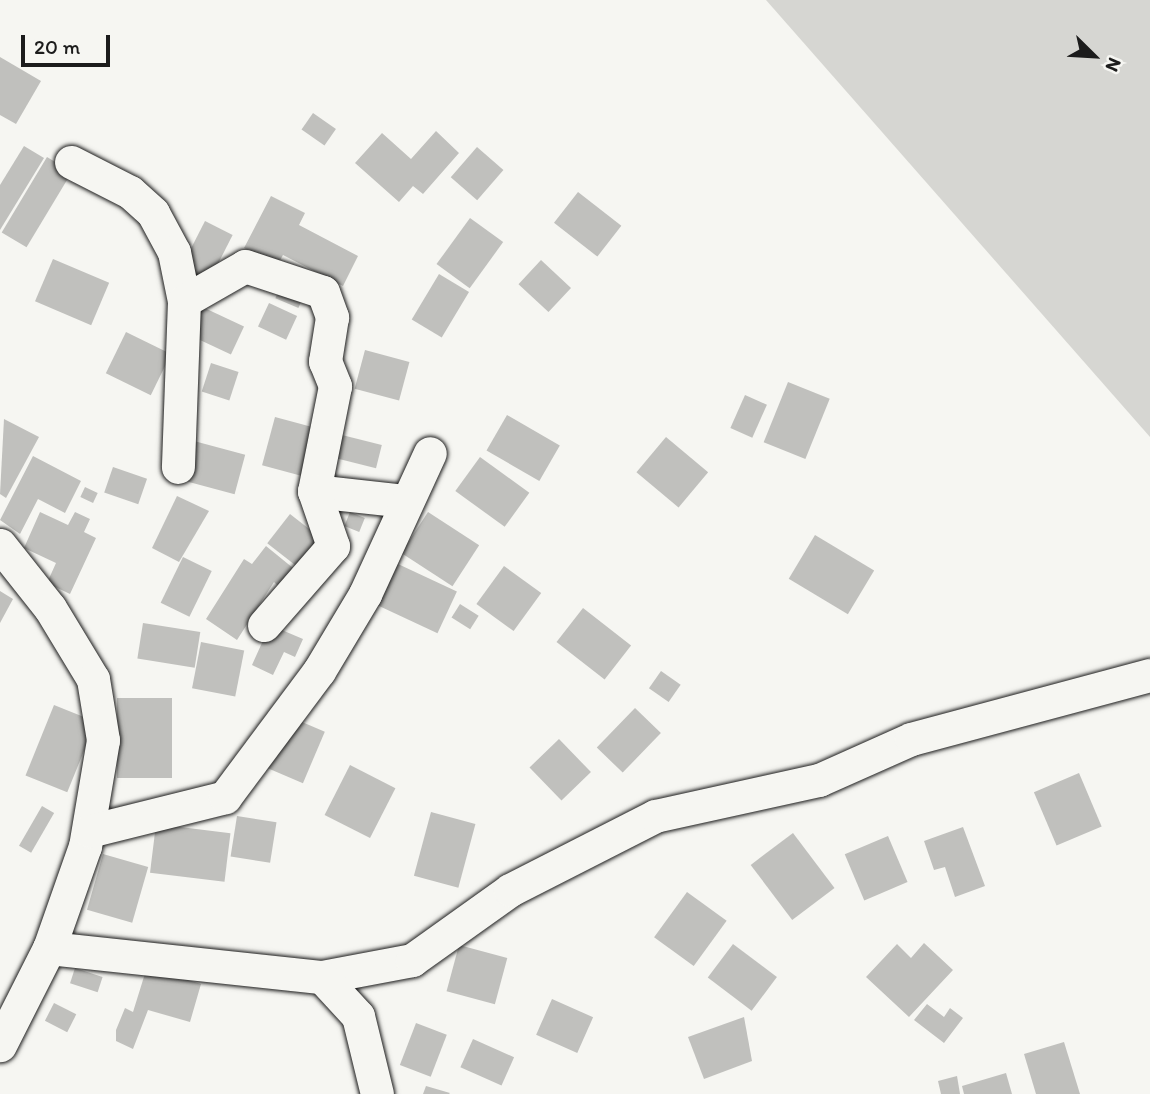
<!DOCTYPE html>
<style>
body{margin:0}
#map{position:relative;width:1150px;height:1094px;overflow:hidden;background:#f6f6f2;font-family:Itim,sans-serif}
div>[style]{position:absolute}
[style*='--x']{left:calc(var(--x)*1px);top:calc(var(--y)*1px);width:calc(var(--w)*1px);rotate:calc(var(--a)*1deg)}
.green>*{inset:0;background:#d6d6d2}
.building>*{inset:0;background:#c0c0bd;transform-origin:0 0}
.roads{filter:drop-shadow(0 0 2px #1c1c1c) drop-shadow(0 0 2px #1c1c1c)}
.minor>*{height:33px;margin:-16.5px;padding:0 16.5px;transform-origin:16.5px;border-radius:16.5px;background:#f6f6f2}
span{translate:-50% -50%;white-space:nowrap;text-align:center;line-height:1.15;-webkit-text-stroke:7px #f6f6f2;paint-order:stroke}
.north{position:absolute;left:1059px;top:21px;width:70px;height:70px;-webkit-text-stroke:5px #f6f6f2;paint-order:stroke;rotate:114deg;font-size:19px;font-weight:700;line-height:28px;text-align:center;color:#1c1c1c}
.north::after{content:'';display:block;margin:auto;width:24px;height:32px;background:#1c1c1c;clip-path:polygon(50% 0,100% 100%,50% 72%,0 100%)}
.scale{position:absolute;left:21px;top:35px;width:89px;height:32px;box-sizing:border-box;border:4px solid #1c1c1c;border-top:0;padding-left:9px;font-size:21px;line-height:24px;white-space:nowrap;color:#1c1c1c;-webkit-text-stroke:5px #f6f6f2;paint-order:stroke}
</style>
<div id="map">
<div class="green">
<div style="clip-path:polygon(766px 0,1150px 0,1150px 437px)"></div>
</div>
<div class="building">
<div style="clip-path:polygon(0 57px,41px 81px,16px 124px,0 115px)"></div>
<div style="left:313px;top:113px;width:28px;height:20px;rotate:35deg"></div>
<div style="clip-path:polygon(436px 131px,459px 153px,423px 194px,413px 186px,399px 202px,355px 163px,382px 133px,411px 159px)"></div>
<div style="clip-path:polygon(24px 146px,44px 158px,0 230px,0 185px)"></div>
<div style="left:477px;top:147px;width:35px;height:40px;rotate:41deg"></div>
<div style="left:47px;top:157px;width:29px;height:88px;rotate:31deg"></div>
<div style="left:578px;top:192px;width:55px;height:39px;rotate:38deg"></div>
<div style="clip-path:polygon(271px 196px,305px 213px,299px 225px,358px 256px,343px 286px,283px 255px,277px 266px,244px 248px)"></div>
<div style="left:470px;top:218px;width:41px;height:57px;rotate:36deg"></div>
<div style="left:205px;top:221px;width:31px;height:52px;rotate:27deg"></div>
<div style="left:53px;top:259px;width:61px;height:46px;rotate:23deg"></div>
<div style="left:541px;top:260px;width:41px;height:33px;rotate:43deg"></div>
<div style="left:439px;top:274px;width:35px;height:53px;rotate:31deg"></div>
<div style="left:284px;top:278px;width:25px;height:22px;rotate:23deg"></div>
<div style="left:269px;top:303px;width:31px;height:26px;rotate:25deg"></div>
<div style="left:196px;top:304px;width:53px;height:31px;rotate:25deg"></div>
<div style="left:126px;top:332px;width:50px;height:46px;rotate:26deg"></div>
<div style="left:365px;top:350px;width:46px;height:40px;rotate:15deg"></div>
<div style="left:211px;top:363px;width:29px;height:30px;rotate:18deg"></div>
<div style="left:788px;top:382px;width:45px;height:65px;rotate:22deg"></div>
<div style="left:745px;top:395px;width:24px;height:36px;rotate:24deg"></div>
<div style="left:507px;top:415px;width:61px;height:41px;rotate:30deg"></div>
<div style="left:275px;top:417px;width:50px;height:50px;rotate:15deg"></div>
<div style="clip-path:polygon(4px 419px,39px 437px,6px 498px,0 494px)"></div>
<div style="left:342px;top:435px;width:41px;height:24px;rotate:14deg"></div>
<div style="left:666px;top:437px;width:55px;height:46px;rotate:40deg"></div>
<div style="left:194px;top:441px;width:53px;height:41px;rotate:15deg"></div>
<div style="clip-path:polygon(33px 456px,81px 481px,65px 513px,38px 499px,20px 534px,0 520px)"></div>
<div style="left:480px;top:457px;width:61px;height:42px;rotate:36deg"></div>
<div style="left:113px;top:467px;width:36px;height:27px;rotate:19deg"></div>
<div style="left:85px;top:487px;width:14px;height:11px;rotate:25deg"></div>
<div style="clip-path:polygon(177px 496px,209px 511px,179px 562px,152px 548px)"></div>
<div style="clip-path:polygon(40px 512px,68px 525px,75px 512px,90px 519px,84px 532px,96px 538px,70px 594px,47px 583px,56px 563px,24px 548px)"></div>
<div style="left:350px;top:512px;width:16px;height:15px;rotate:22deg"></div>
<div style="left:428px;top:512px;width:61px;height:49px;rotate:33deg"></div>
<div style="left:290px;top:514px;width:39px;height:37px;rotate:38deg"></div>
<div style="left:815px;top:535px;width:69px;height:51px;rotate:31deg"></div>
<div style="clip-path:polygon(266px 546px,293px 568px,278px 586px,274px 582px,237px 640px,206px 619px,244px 559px,252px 564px)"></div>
<div style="left:183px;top:557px;width:32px;height:51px;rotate:26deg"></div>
<div style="left:398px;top:564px;width:65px;height:46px;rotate:25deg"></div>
<div style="left:504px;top:566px;width:46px;height:47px;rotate:36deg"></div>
<div style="clip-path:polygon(0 591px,13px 599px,0 623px)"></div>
<div style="left:460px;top:604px;width:22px;height:16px;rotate:32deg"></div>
<div style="left:583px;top:608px;width:61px;height:43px;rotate:38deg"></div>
<div style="left:143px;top:623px;width:58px;height:36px;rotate:9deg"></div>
<div style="clip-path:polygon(270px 625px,303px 639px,295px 657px,284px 652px,273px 675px,252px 665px)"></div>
<div style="left:201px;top:642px;width:44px;height:47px;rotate:11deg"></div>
<div style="left:661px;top:671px;width:24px;height:21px;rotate:35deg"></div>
<div style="left:117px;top:698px;width:55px;height:80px"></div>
<div style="left:54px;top:705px;width:45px;height:76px;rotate:22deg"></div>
<div style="left:635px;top:708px;width:36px;height:55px;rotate:44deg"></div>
<div style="left:288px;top:716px;width:40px;height:56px;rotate:23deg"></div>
<div style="left:559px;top:739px;width:46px;height:41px;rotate:46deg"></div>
<div style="left:350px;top:765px;width:51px;height:56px;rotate:27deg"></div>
<div style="left:1079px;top:773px;width:58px;height:49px;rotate:67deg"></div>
<div style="left:42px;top:806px;width:14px;height:46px;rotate:30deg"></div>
<div style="left:431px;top:812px;width:46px;height:66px;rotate:15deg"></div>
<div style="left:237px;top:816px;width:40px;height:41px;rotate:9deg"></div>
<div style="left:156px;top:824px;width:75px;height:49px;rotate:7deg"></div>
<div style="clip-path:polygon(963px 827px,985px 886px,955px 897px,945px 867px,934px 870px,924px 841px)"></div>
<div style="left:793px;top:833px;width:69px;height:53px;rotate:53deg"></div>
<div style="left:888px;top:836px;width:50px;height:47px;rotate:67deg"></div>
<div style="left:103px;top:854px;width:47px;height:58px;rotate:16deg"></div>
<div style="left:687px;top:892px;width:49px;height:56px;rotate:36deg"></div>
<div style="clip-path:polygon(924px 943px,953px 970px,909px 1017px,866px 977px,897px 944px,911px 958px)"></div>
<div style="left:733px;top:944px;width:55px;height:42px;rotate:37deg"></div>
<div style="left:459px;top:945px;width:50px;height:48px;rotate:15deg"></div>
<div style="clip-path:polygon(147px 967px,201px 984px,190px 1022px,148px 1010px,133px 1049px,116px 1041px,116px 1030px,125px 1008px,133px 1012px)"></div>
<div style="left:75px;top:968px;width:29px;height:16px;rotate:18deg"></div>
<div style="left:552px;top:999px;width:45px;height:39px;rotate:24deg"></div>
<div style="left:54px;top:1003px;width:25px;height:20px;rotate:27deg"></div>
<div style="clip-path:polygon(927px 1004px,944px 1017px,950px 1008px,963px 1018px,944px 1043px,914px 1020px)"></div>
<div style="clip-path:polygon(744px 1017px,752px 1061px,704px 1079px,688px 1037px)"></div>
<div style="left:416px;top:1023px;width:33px;height:45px;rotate:21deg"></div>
<div style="left:473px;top:1039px;width:45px;height:31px;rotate:24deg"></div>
<div style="clip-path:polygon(1064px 1042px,1080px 1094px,1036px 1094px,1024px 1054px)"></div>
<div style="clip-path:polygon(1006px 1073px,1012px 1094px,964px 1094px,962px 1086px)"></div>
<div style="clip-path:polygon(957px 1076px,960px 1094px,941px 1094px,938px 1081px)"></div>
<div style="clip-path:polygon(426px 1086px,450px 1093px,449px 1094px,423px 1094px)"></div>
</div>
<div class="roads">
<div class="minor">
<div style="--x:71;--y:162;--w:66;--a:27"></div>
<div style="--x:130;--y:192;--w:31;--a:42"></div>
<div style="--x:153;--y:213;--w:44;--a:61.7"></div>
<div style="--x:174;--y:252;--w:50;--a:78.5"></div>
<div style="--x:184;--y:301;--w:166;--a:92.1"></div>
<div style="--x:184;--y:301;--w:70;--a:-29.8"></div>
<div style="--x:245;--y:266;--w:82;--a:18.4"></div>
<div style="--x:323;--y:292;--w:27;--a:70"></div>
<div style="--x:332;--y:317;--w:45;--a:99"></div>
<div style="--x:325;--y:361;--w:27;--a:68"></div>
<div style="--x:335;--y:386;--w:107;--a:101.3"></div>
<div style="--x:314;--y:491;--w:93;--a:6.2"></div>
<div style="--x:0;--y:545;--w:80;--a:51.6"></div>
<div style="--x:50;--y:608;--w:83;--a:58.8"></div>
<div style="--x:93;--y:679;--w:62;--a:80.7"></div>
<div style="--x:103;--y:740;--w:108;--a:99.6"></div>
<div style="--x:85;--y:846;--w:108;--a:109.4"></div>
<div style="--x:49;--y:948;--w:109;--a:116.8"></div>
<div style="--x:264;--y:625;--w:105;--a:-48.9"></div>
<div style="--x:333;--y:546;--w:58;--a:-109.1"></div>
<div style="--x:89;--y:831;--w:140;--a:-14"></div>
<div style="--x:225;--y:797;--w:157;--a:-53.3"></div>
<div style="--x:319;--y:671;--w:90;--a:-59.1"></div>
<div style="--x:365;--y:594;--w:155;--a:-65.3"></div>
<div style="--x:49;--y:948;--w:275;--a:6.1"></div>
<div style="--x:322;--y:977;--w:92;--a:-10.7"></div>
<div style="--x:412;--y:960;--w:120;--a:-35.5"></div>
<div style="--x:510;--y:890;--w:163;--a:-27"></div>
<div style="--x:655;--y:816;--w:168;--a:-12.4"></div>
<div style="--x:819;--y:780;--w:101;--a:-24"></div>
<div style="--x:911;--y:739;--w:247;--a:-15"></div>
<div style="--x:322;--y:977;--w:53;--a:47.3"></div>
<div style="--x:358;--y:1016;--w:80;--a:76.3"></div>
</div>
</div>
<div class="north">N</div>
<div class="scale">20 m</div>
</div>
